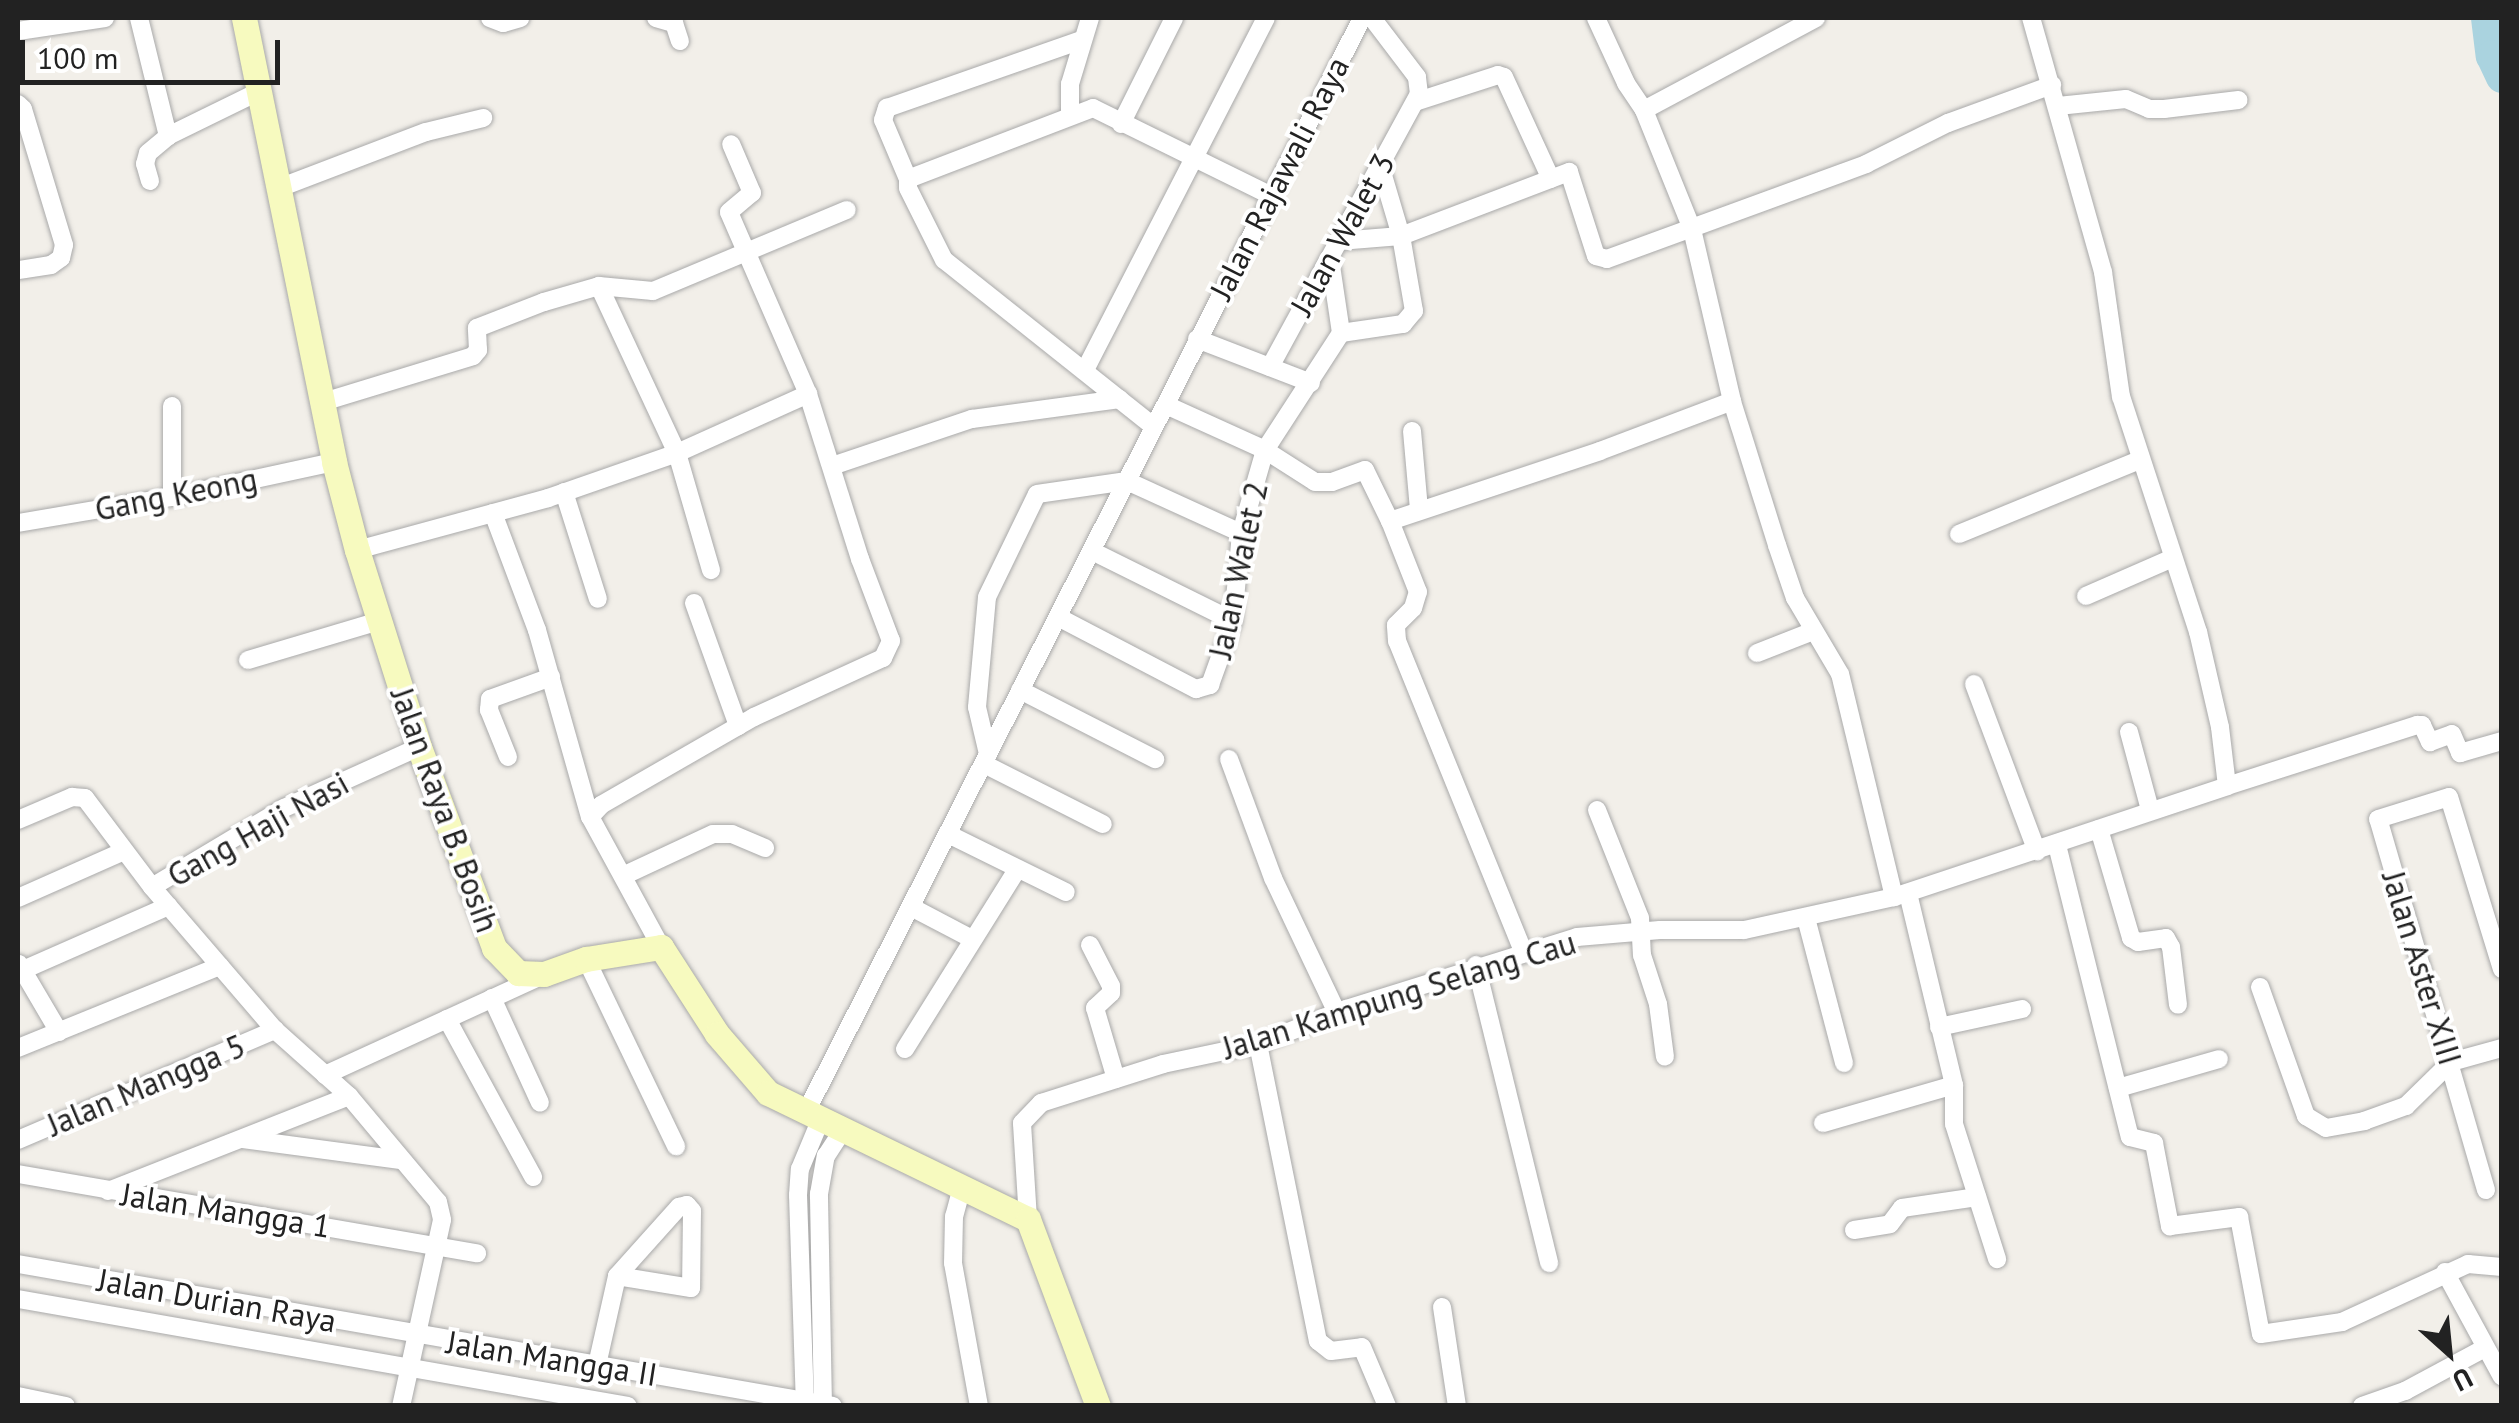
<!DOCTYPE html>
<style>
body{margin:0}
#map{position:relative;width:2519px;height:1423px;overflow:hidden;background:#f2efe9;font-family:"PT Sans",sans-serif}
div>[style]{position:absolute}
[style*='--x']{left:calc(var(--x)*1px);top:calc(var(--y)*1px);width:calc(var(--w)*1px);rotate:calc(var(--a)*1deg)}
.river>*{height:32px;margin:-16px;padding:0 16px;transform-origin:16px;border-radius:16px;background:#aad3df}
.roads{filter:drop-shadow(0 0 2px #a9a9a9) drop-shadow(0 0 2px #a9a9a9)}
.minor>*{height:18px;margin:-9px;padding:0 9px;transform-origin:9px;border-radius:9px;background:#fff}
.secondary>*{height:25px;margin:-12.5px;padding:0 12.5px;transform-origin:12.5px;border-radius:12.5px;background:#f7fabf}
span{translate:-50% -50%;white-space:nowrap;text-align:center;line-height:1.15;-webkit-text-stroke:8px #fff;paint-order:stroke}
.street-label{font-size:32px;color:#222}
.frame{position:absolute;inset:0;border:20px solid #222;pointer-events:none}
.north{position:absolute;left:2399px;top:1303px;width:100px;height:100px;-webkit-text-stroke:8px #fff;paint-order:stroke;rotate:153deg;font-size:28px;font-weight:700;line-height:40px;text-align:center;color:#222}
.north::after{content:'';display:block;margin:auto;width:35px;height:45px;background:#222;clip-path:polygon(50% 0,100% 100%,50% 72%,0 100%)}
.scale{position:absolute;left:20px;top:40px;width:260px;height:45px;box-sizing:border-box;border:5px solid #222;border-top:0;padding-left:12px;font-size:30px;line-height:35px;white-space:nowrap;color:#222;-webkit-text-stroke:8px #fff;paint-order:stroke}
</style>
<div id="map">
<div class="river">
<div style="--x:2487;--y:18;--w:38;--a:83"></div>
<div style="--x:2492;--y:56;--w:23;--a:65"></div>
</div>
<div class="roads">
<div class="minor">
<div style="--x:139;--y:18;--w:122;--a:76.2"></div>
<div style="--x:490;--y:18;--w:14;--a:21"></div>
<div style="--x:503;--y:23;--w:18;--a:-16"></div>
<div style="--x:656;--y:18;--w:19;--a:16"></div>
<div style="--x:674;--y:23;--w:19;--a:72"></div>
<div style="--x:18;--y:31;--w:88;--a:-8.5"></div>
<div style="--x:1415;--y:102;--w:87;--a:-18"></div>
<div style="--x:1498;--y:75;--w:6;--a:18"></div>
<div style="--x:1504;--y:77;--w:112;--a:65.3"></div>
<div style="--x:18;--y:104;--w:7;--a:45"></div>
<div style="--x:23;--y:109;--w:142;--a:73.2"></div>
<div style="--x:64;--y:245;--w:13;--a:103"></div>
<div style="--x:61;--y:258;--w:12;--a:145"></div>
<div style="--x:51;--y:265;--w:33;--a:171"></div>
<div style="--x:2058;--y:106;--w:68;--a:-5.9"></div>
<div style="--x:2126;--y:99;--w:25;--a:23"></div>
<div style="--x:2149;--y:109;--w:15;--a:0"></div>
<div style="--x:2164;--y:109;--w:75;--a:-6.9"></div>
<div style="--x:1644;--y:110;--w:195;--a:-28.1"></div>
<div style="--x:1070;--y:115;--w:31;--a:-90"></div>
<div style="--x:1070;--y:84;--w:69;--a:-73.1"></div>
<div style="--x:1121;--y:124;--w:119;--a:-63.4"></div>
<div style="--x:908;--y:179;--w:64;--a:-113"></div>
<div style="--x:883;--y:120;--w:13;--a:-72"></div>
<div style="--x:887;--y:108;--w:206;--a:-19.3"></div>
<div style="--x:150;--y:181;--w:18;--a:-106"></div>
<div style="--x:145;--y:164;--w:11;--a:-75"></div>
<div style="--x:148;--y:153;--w:26;--a:-40"></div>
<div style="--x:168;--y:136;--w:100;--a:-26.1"></div>
<div style="--x:279;--y:188;--w:157;--a:-20.9"></div>
<div style="--x:426;--y:132;--w:59;--a:-13.8"></div>
<div style="--x:1339;--y:241;--w:62;--a:-4.6"></div>
<div style="--x:1401;--y:236;--w:180;--a:-20.9"></div>
<div style="--x:1569;--y:172;--w:88;--a:72.2"></div>
<div style="--x:1596;--y:256;--w:11;--a:15"></div>
<div style="--x:1607;--y:259;--w:276;--a:-20.1"></div>
<div style="--x:1866;--y:164;--w:92;--a:-26.6"></div>
<div style="--x:1948;--y:123;--w:111;--a:-20.1"></div>
<div style="--x:1330;--y:259;--w:75;--a:81.5"></div>
<div style="--x:599;--y:286;--w:184;--a:65"></div>
<div style="--x:677;--y:453;--w:122;--a:73.8"></div>
<div style="--x:1197;--y:339;--w:122;--a:21.1"></div>
<div style="--x:1270;--y:367;--w:311;--a:-61.4"></div>
<div style="--x:1419;--y:94;--w:17;--a:-97"></div>
<div style="--x:1417;--y:77;--w:74;--a:-127.3"></div>
<div style="--x:1085;--y:370;--w:396;--a:-62.8"></div>
<div style="--x:323;--y:402;--w:157;--a:-17"></div>
<div style="--x:473;--y:356;--w:8;--a:-50"></div>
<div style="--x:478;--y:350;--w:22;--a:-93"></div>
<div style="--x:477;--y:328;--w:72;--a:-21.2"></div>
<div style="--x:544;--y:302;--w:57;--a:-16.2"></div>
<div style="--x:599;--y:286;--w:54;--a:5.3"></div>
<div style="--x:653;--y:291;--w:210;--a:-22.7"></div>
<div style="--x:1166;--y:405;--w:109;--a:24.4"></div>
<div style="--x:1265;--y:450;--w:59;--a:32.6"></div>
<div style="--x:1315;--y:482;--w:17;--a:0"></div>
<div style="--x:1332;--y:482;--w:35;--a:-20"></div>
<div style="--x:1365;--y:470;--w:57;--a:63.9"></div>
<div style="--x:172;--y:406;--w:91;--a:90"></div>
<div style="--x:1153;--y:426;--w:267;--a:-141.5"></div>
<div style="--x:944;--y:260;--w:80;--a:-116.6"></div>
<div style="--x:908;--y:188;--w:9;--a:-90"></div>
<div style="--x:908;--y:179;--w:198;--a:-21"></div>
<div style="--x:1093;--y:108;--w:197;--a:26.2"></div>
<div style="--x:1412;--y:431;--w:79;--a:84.9"></div>
<div style="--x:832;--y:466;--w:148;--a:-18.6"></div>
<div style="--x:972;--y:419;--w:149;--a:-7.7"></div>
<div style="--x:564;--y:492;--w:112;--a:72.4"></div>
<div style="--x:493;--y:513;--w:125;--a:69.4"></div>
<div style="--x:537;--y:630;--w:194;--a:74.2"></div>
<div style="--x:18;--y:523;--w:156;--a:-9.6"></div>
<div style="--x:172;--y:497;--w:166;--a:-12.2"></div>
<div style="--x:1959;--y:534;--w:195;--a:-22.3"></div>
<div style="--x:357;--y:550;--w:198;--a:-15.2"></div>
<div style="--x:548;--y:498;--w:137;--a:-19.2"></div>
<div style="--x:677;--y:453;--w:144;--a:-24.2"></div>
<div style="--x:1094;--y:552;--w:155;--a:26.4"></div>
<div style="--x:2086;--y:596;--w:95;--a:-23.6"></div>
<div style="--x:694;--y:603;--w:131;--a:70.3"></div>
<div style="--x:1058;--y:617;--w:156;--a:27.6"></div>
<div style="--x:1196;--y:689;--w:15;--a:-16"></div>
<div style="--x:1210;--y:685;--w:68;--a:-70.2"></div>
<div style="--x:1233;--y:621;--w:88;--a:-84.8"></div>
<div style="--x:1241;--y:533;--w:86;--a:-73.9"></div>
<div style="--x:1265;--y:450;--w:140;--a:-57"></div>
<div style="--x:1341;--y:333;--w:63;--a:-8.3"></div>
<div style="--x:1403;--y:324;--w:17;--a:-50"></div>
<div style="--x:1414;--y:311;--w:76;--a:-99.8"></div>
<div style="--x:1401;--y:236;--w:74;--a:-106.5"></div>
<div style="--x:1757;--y:653;--w:60;--a:-21.4"></div>
<div style="--x:248;--y:660;--w:137;--a:-16.6"></div>
<div style="--x:1974;--y:684;--w:179;--a:69.4"></div>
<div style="--x:1020;--y:690;--w:152;--a:27.1"></div>
<div style="--x:2129;--y:732;--w:81;--a:74.9"></div>
<div style="--x:988;--y:754;--w:48;--a:-103.2"></div>
<div style="--x:977;--y:707;--w:110;--a:-84.8"></div>
<div style="--x:987;--y:597;--w:114;--a:-64.1"></div>
<div style="--x:1037;--y:494;--w:91;--a:-8.2"></div>
<div style="--x:1127;--y:481;--w:125;--a:24.5"></div>
<div style="--x:508;--y:757;--w:51;--a:-112"></div>
<div style="--x:489;--y:710;--w:11;--a:-85"></div>
<div style="--x:490;--y:699;--w:65;--a:-19.8"></div>
<div style="--x:1229;--y:759;--w:127;--a:69.7"></div>
<div style="--x:1273;--y:878;--w:149;--a:64.6"></div>
<div style="--x:984;--y:764;--w:133;--a:26.8"></div>
<div style="--x:2227;--y:786;--w:200;--a:-17.8"></div>
<div style="--x:2417;--y:725;--w:5;--a:0"></div>
<div style="--x:2422;--y:725;--w:19;--a:65"></div>
<div style="--x:2430;--y:742;--w:23;--a:-20"></div>
<div style="--x:2452;--y:734;--w:21;--a:67"></div>
<div style="--x:2460;--y:753;--w:44;--a:-15.9"></div>
<div style="--x:1597;--y:810;--w:116;--a:68.3"></div>
<div style="--x:1640;--y:918;--w:37;--a:87"></div>
<div style="--x:1642;--y:955;--w:52;--a:71.9"></div>
<div style="--x:1658;--y:1004;--w:53;--a:82.5"></div>
<div style="--x:18;--y:820;--w:59;--a:-23.1"></div>
<div style="--x:72;--y:797;--w:13;--a:4"></div>
<div style="--x:85;--y:798;--w:111;--a:53"></div>
<div style="--x:152;--y:887;--w:189;--a:49.3"></div>
<div style="--x:275;--y:1030;--w:99;--a:41.7"></div>
<div style="--x:349;--y:1096;--w:138;--a:50"></div>
<div style="--x:438;--y:1202;--w:18;--a:77"></div>
<div style="--x:442;--y:1220;--w:190;--a:102.4"></div>
<div style="--x:2099;--y:829;--w:114;--a:73.6"></div>
<div style="--x:2131;--y:938;--w:8;--a:30"></div>
<div style="--x:2138;--y:942;--w:28;--a:-8"></div>
<div style="--x:2166;--y:938;--w:10;--a:61"></div>
<div style="--x:2171;--y:947;--w:58;--a:83.1"></div>
<div style="--x:950;--y:835;--w:129;--a:26.2"></div>
<div style="--x:2057;--y:845;--w:301;--a:76"></div>
<div style="--x:2130;--y:1137;--w:25;--a:14"></div>
<div style="--x:2154;--y:1143;--w:85;--a:79.1"></div>
<div style="--x:2170;--y:1226;--w:70;--a:-7.4"></div>
<div style="--x:2239;--y:1217;--w:119;--a:79.4"></div>
<div style="--x:2261;--y:1334;--w:82;--a:-8.4"></div>
<div style="--x:2342;--y:1322;--w:139;--a:-24.7"></div>
<div style="--x:2468;--y:1264;--w:34;--a:5"></div>
<div style="--x:625;--y:875;--w:97;--a:-25"></div>
<div style="--x:713;--y:834;--w:19;--a:0"></div>
<div style="--x:732;--y:834;--w:36;--a:23"></div>
<div style="--x:152;--y:887;--w:154;--a:-30.9"></div>
<div style="--x:284;--y:808;--w:148;--a:-24.3"></div>
<div style="--x:1894;--y:897;--w:351;--a:-18.4"></div>
<div style="--x:2227;--y:786;--w:59;--a:-96.8"></div>
<div style="--x:2220;--y:727;--w:98;--a:-103"></div>
<div style="--x:2198;--y:632;--w:247;--a:-108.1"></div>
<div style="--x:2121;--y:397;--w:126;--a:-98.2"></div>
<div style="--x:2103;--y:272;--w:264;--a:-105.8"></div>
<div style="--x:18;--y:898;--w:116;--a:-23.9"></div>
<div style="--x:913;--y:908;--w:67;--a:27.7"></div>
<div style="--x:1806;--y:918;--w:150;--a:75.3"></div>
<div style="--x:1090;--y:945;--w:46;--a:62.9"></div>
<div style="--x:1111;--y:986;--w:7;--a:90"></div>
<div style="--x:1111;--y:993;--w:22;--a:137"></div>
<div style="--x:1095;--y:1008;--w:74;--a:73.5"></div>
<div style="--x:661;--y:947;--w:148;--a:-118.6"></div>
<div style="--x:590;--y:817;--w:16;--a:-47"></div>
<div style="--x:601;--y:805;--w:177;--a:-29.9"></div>
<div style="--x:754;--y:717;--w:142;--a:-24.6"></div>
<div style="--x:883;--y:658;--w:19;--a:-65"></div>
<div style="--x:891;--y:641;--w:88;--a:-110.7"></div>
<div style="--x:860;--y:559;--w:173;--a:-107.5"></div>
<div style="--x:808;--y:394;--w:198;--a:-113.5"></div>
<div style="--x:729;--y:212;--w:30;--a:-40"></div>
<div style="--x:752;--y:193;--w:53;--a:-113.2"></div>
<div style="--x:1523;--y:951;--w:335;--a:-112.1"></div>
<div style="--x:1397;--y:641;--w:16;--a:-94"></div>
<div style="--x:1396;--y:625;--w:24;--a:-45"></div>
<div style="--x:1413;--y:608;--w:17;--a:-73"></div>
<div style="--x:1418;--y:592;--w:76;--a:-111.5"></div>
<div style="--x:1390;--y:521;--w:221;--a:-18.4"></div>
<div style="--x:1600;--y:451;--w:141;--a:-20.7"></div>
<div style="--x:586;--y:959;--w:208;--a:64.3"></div>
<div style="--x:19;--y:964;--w:79;--a:59.5"></div>
<div style="--x:1476;--y:965;--w:307;--a:76.2"></div>
<div style="--x:23;--y:970;--w:159;--a:-23.7"></div>
<div style="--x:2260;--y:987;--w:137;--a:70.4"></div>
<div style="--x:2306;--y:1116;--w:23;--a:31"></div>
<div style="--x:2326;--y:1128;--w:39;--a:-10"></div>
<div style="--x:2364;--y:1121;--w:45;--a:-19.7"></div>
<div style="--x:2406;--y:1106;--w:63;--a:-44.4"></div>
<div style="--x:2451;--y:1062;--w:53;--a:-15.4"></div>
<div style="--x:492;--y:998;--w:115;--a:65.4"></div>
<div style="--x:447;--y:1019;--w:180;--a:61.4"></div>
<div style="--x:1939;--y:1027;--w:85;--a:-12.2"></div>
<div style="--x:1258;--y:1044;--w:303;--a:78.6"></div>
<div style="--x:1318;--y:1341;--w:16;--a:38"></div>
<div style="--x:1331;--y:1351;--w:31;--a:-7"></div>
<div style="--x:1362;--y:1347;--w:64;--a:67"></div>
<div style="--x:18;--y:1048;--w:218;--a:-22.1"></div>
<div style="--x:905;--y:1049;--w:211;--a:-58"></div>
<div style="--x:325;--y:1075;--w:235;--a:-24.6"></div>
<div style="--x:1954;--y:1085;--w:39;--a:90"></div>
<div style="--x:1954;--y:1124;--w:142;--a:72.3"></div>
<div style="--x:2118;--y:1088;--w:105;--a:-16"></div>
<div style="--x:805;--y:1114;--w:1229;--a:-63.06"></div>
<div style="--x:1823;--y:1123;--w:136;--a:-16.2"></div>
<div style="--x:1954;--y:1085;--w:196;--a:-103.5"></div>
<div style="--x:243;--y:1139;--w:159;--a:7.6"></div>
<div style="--x:18;--y:1140;--w:280;--a:-23.2"></div>
<div style="--x:18;--y:1174;--w:466;--a:9.8"></div>
<div style="--x:962;--y:1187;--w:30;--a:105"></div>
<div style="--x:954;--y:1216;--w:47;--a:91.2"></div>
<div style="--x:953;--y:1263;--w:145;--a:79.7"></div>
<div style="--x:2486;--y:1190;--w:386;--a:-106.2"></div>
<div style="--x:2378;--y:819;--w:74;--a:-17.2"></div>
<div style="--x:2449;--y:797;--w:180;--a:72.9"></div>
<div style="--x:108;--y:1191;--w:259;--a:-21.5"></div>
<div style="--x:1028;--y:1219;--w:96;--a:-93.6"></div>
<div style="--x:1022;--y:1123;--w:28;--a:-46"></div>
<div style="--x:1041;--y:1103;--w:128;--a:-17.7"></div>
<div style="--x:1163;--y:1064;--w:97;--a:-11.9"></div>
<div style="--x:1258;--y:1044;--w:95;--a:-21.7"></div>
<div style="--x:1346;--y:1009;--w:242;--a:-17.3"></div>
<div style="--x:1577;--y:937;--w:83;--a:-4.8"></div>
<div style="--x:1660;--y:930;--w:84;--a:0"></div>
<div style="--x:1744;--y:930;--w:154;--a:-12.4"></div>
<div style="--x:1894;--y:897;--w:229;--a:-103.6"></div>
<div style="--x:1840;--y:674;--w:88;--a:-120.6"></div>
<div style="--x:1795;--y:598;--w:56;--a:-108.8"></div>
<div style="--x:1777;--y:545;--w:151;--a:-107.4"></div>
<div style="--x:1732;--y:401;--w:177;--a:-103.1"></div>
<div style="--x:1692;--y:229;--w:128;--a:-112"></div>
<div style="--x:1644;--y:110;--w:32;--a:-124"></div>
<div style="--x:1626;--y:83;--w:72;--a:-114.8"></div>
<div style="--x:1854;--y:1230;--w:36;--a:-9"></div>
<div style="--x:1890;--y:1224;--w:20;--a:-53"></div>
<div style="--x:1902;--y:1208;--w:76;--a:-8.3"></div>
<div style="--x:18;--y:1264;--w:827;--a:9.88"></div>
<div style="--x:2445;--y:1272;--w:119;--a:61.5"></div>
<div style="--x:18;--y:1299;--w:619;--a:9.95"></div>
<div style="--x:1442;--y:1307;--w:100;--a:81.4"></div>
<div style="--x:597;--y:1365;--w:91;--a:-77.3"></div>
<div style="--x:617;--y:1276;--w:93;--a:-48.1"></div>
<div style="--x:679;--y:1207;--w:8;--a:-14"></div>
<div style="--x:687;--y:1205;--w:8;--a:50"></div>
<div style="--x:692;--y:1211;--w:77;--a:90.7"></div>
<div style="--x:691;--y:1288;--w:75;--a:-170.8"></div>
<div style="--x:18;--y:1396;--w:49;--a:11.8"></div>
<div style="--x:805;--y:1406;--w:211;--a:-91.9"></div>
<div style="--x:798;--y:1195;--w:26;--a:-86"></div>
<div style="--x:800;--y:1169;--w:52;--a:-67.4"></div>
<div style="--x:823;--y:1406;--w:212;--a:-91.1"></div>
<div style="--x:819;--y:1194;--w:39;--a:-80"></div>
<div style="--x:826;--y:1156;--w:30;--a:-57"></div>
<div style="--x:2362;--y:1406;--w:46;--a:-19.2"></div>
<div style="--x:2405;--y:1391;--w:91;--a:-28.3"></div>
</div>
<div class="secondary">
<div style="--x:244;--y:18;--w:453;--a:78.5"></div>
<div style="--x:334;--y:462;--w:91;--a:75.4"></div>
<div style="--x:357;--y:550;--w:207;--a:72.5"></div>
<div style="--x:419;--y:747;--w:215;--a:69.5"></div>
<div style="--x:494;--y:948;--w:35;--a:46"></div>
<div style="--x:518;--y:973;--w:26;--a:2"></div>
<div style="--x:544;--y:974;--w:45;--a:-19.7"></div>
<div style="--x:586;--y:959;--w:76;--a:-9.1"></div>
<div style="--x:661;--y:947;--w:103;--a:57.2"></div>
<div style="--x:717;--y:1034;--w:78;--a:49.2"></div>
<div style="--x:768;--y:1093;--w:289;--a:25.9"></div>
<div style="--x:1028;--y:1219;--w:200;--a:69.5"></div>
</div>
</div>
<div class="street-label">
<span style="left:1279px;top:178px;rotate:-63deg">Jalan Rajawali Raya</span>
<span style="left:1342px;top:234px;rotate:-61deg">Jalan Walet 3</span>
<span style="left:176px;top:494px;rotate:-11deg">Gang Keong</span>
<span style="left:1238px;top:570px;rotate:-78deg">Jalan Walet 2</span>
<span style="left:445px;top:810px;rotate:70deg">Jalan Raya B. Bosih</span>
<span style="left:258px;top:829px;rotate:-29deg">Gang Haji Nasi</span>
<span style="left:2422px;top:968px;rotate:73deg">Jalan Aster XIII</span>
<span style="left:1399px;top:995px;rotate:-17deg">Jalan Kampung Selang Cau</span>
<span style="left:146px;top:1085px;rotate:-23deg">Jalan Mangga 5</span>
<span style="left:226px;top:1210px;rotate:9deg">Jalan Mangga 1</span>
<span style="left:217px;top:1300px;rotate:10deg">Jalan Durian Raya</span>
<span style="left:552px;top:1358px;rotate:9deg">Jalan Mangga II</span>
</div>
<div class="frame"></div>
<div class="north">U</div>
<div class="scale">100 m</div>
</div>
